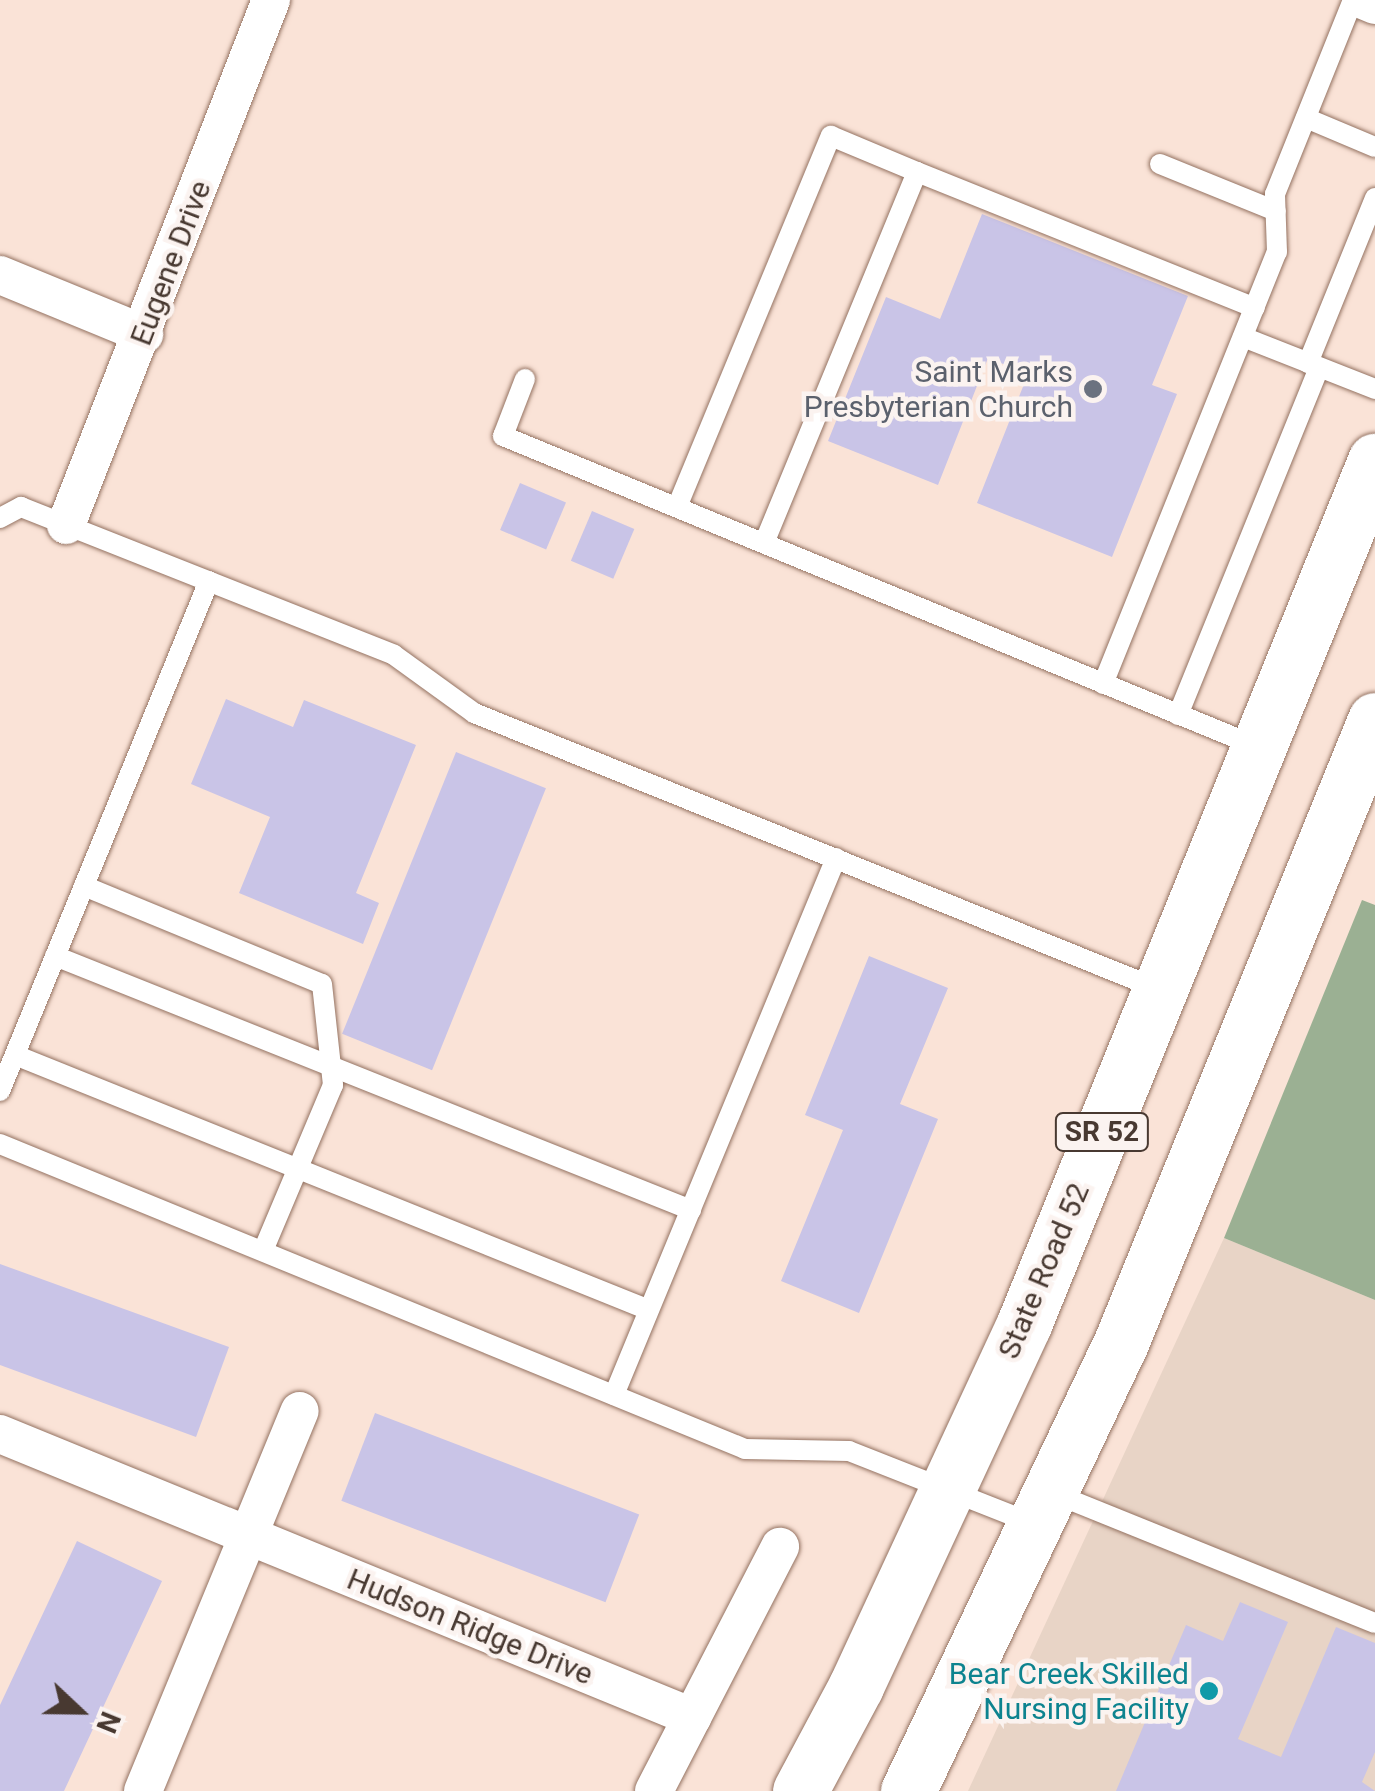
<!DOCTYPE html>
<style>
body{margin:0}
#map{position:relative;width:1375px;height:1791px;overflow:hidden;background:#fae3d7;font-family:Roboto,sans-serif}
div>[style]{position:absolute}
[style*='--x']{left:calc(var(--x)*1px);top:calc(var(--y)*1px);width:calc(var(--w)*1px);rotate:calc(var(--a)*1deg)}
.commercial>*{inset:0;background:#e8d4c6}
.forest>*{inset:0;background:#9bb093}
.building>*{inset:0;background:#c9c4e7;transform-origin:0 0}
.roads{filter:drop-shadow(0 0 2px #947261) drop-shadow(0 0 2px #947261)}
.service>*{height:20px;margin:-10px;padding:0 10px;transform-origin:10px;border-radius:10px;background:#fff}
.minor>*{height:38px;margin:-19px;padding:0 19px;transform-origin:19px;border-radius:19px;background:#fff}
.primary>*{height:55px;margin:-27.5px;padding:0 27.5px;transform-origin:27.5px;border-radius:27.5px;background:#fff}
.dots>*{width:28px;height:28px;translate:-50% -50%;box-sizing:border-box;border:5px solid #fbf3f0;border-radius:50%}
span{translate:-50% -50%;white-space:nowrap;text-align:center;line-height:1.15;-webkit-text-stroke:9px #fbf3f0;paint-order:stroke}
.shield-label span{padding:2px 8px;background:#fbf3f0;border:2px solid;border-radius:8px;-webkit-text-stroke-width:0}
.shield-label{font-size:28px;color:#483931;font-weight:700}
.street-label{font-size:30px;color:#483931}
.worship-label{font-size:30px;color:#5b616d}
.right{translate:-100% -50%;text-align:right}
.culture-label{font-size:30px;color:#0d838f}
.north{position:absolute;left:30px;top:1661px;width:100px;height:100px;-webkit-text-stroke:8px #fbf3f0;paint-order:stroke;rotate:112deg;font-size:28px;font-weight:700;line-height:40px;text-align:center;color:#483931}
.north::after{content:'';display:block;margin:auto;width:35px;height:45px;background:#483931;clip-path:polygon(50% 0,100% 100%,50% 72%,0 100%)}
</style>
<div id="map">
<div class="commercial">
<div style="clip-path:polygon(1224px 1238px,1375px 1300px,1375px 1791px,968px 1791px)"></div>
</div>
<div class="forest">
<div style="clip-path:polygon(1362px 900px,1375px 905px,1375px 1300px,1224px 1238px)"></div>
</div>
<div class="building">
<div style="clip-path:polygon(982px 214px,1188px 296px,1152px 385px,1177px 394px,1112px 557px,977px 503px,1028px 374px,988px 358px,938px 485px,828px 441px,886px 297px,940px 319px)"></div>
<div style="left:520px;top:483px;width:50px;height:51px;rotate:23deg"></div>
<div style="left:592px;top:511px;width:46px;height:54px;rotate:23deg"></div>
<div style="clip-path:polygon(226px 699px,293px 727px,304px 700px,416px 745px,356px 893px,379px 903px,363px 944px,239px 893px,270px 817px,191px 784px)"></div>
<div style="left:456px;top:752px;width:97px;height:304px;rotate:22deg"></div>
<div style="clip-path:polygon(869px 956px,948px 988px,900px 1104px,938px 1119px,859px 1313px,781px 1281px,843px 1130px,805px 1115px)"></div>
<div style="clip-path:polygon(0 1264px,229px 1347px,196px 1437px,0 1365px)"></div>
<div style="left:375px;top:1413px;width:283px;height:94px;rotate:21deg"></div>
<div style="clip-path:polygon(77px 1541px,162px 1581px,64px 1791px,0 1791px,0 1705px)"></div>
<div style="clip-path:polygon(1240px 1602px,1288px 1622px,1238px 1739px,1281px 1757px,1336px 1627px,1375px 1643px,1375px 1752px,1362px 1782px,1375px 1791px,1116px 1791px,1186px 1625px,1223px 1641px)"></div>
</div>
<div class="roads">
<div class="service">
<div style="--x:1306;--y:118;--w:75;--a:22.8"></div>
<div style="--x:1160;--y:164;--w:125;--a:22.1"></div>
<div style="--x:917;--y:172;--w:364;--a:21.9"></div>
<div style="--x:1243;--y:337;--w:142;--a:21.5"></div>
<div style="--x:1308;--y:363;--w:178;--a:-67.9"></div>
<div style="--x:525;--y:379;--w:61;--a:111.1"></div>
<div style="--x:503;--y:436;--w:817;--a:22.39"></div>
<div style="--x:677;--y:507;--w:402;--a:-67.5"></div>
<div style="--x:831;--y:136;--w:93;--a:22.7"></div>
<div style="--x:917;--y:172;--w:401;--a:112.4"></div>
<div style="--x:0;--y:518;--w:24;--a:-28"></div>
<div style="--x:21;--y:507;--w:401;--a:21.6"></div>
<div style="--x:394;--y:655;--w:99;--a:35.9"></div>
<div style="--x:474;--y:713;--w:738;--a:21.97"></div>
<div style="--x:1103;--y:684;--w:466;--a:-68.1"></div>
<div style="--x:1277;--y:252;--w:58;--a:-92"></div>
<div style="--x:1275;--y:194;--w:209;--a:-68.1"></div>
<div style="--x:1178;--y:715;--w:375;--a:-67.9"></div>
<div style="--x:84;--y:886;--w:257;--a:22.4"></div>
<div style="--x:322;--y:984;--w:102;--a:83.8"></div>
<div style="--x:333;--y:1085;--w:180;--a:112.9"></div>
<div style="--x:55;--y:956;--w:685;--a:21.77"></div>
<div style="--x:15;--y:1055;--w:683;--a:21.91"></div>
<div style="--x:0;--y:1091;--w:551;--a:-67.72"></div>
<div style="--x:0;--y:1144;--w:805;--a:22.26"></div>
<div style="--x:745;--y:1449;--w:104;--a:1.1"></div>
<div style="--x:849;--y:1451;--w:199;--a:21.5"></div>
<div style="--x:614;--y:1395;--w:581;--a:-67.54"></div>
<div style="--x:1053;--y:1493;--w:347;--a:22"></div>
</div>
<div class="minor">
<div style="--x:1363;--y:0;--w:13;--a:23"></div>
<div style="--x:0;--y:275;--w:156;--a:22.3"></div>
<div style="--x:66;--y:525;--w:564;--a:-68.67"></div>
<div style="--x:0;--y:1434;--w:748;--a:22.24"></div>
<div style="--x:143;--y:1791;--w:411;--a:-67.6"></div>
<div style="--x:654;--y:1791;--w:275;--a:-62.7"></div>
</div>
<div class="primary">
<div style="--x:800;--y:1791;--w:119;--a:-61.9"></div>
<div style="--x:856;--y:1686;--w:399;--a:-65.1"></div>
<div style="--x:1024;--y:1324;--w:932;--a:-67.87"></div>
<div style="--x:908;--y:1791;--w:494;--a:-64.6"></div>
<div style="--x:1120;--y:1345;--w:675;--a:-67.8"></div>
</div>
</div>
<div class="dots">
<div style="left:1093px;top:389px;background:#6b7280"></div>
<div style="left:1209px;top:1691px;background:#0f9aa8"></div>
</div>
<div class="shield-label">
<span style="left:1102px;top:1132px">SR 52</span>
</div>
<div class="street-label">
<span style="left:171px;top:263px;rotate:-69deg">Eugene Drive</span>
<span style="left:1044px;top:1271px;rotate:-67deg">State Road 52</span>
<span style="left:470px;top:1627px;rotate:22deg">Hudson Ridge Drive</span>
</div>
<div class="worship-label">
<span class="right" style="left:1073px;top:389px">Saint Marks<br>Presbyterian Church</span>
</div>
<div class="culture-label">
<span class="right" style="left:1189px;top:1691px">Bear Creek Skilled<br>Nursing Facility</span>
</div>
<div class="north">N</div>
</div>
